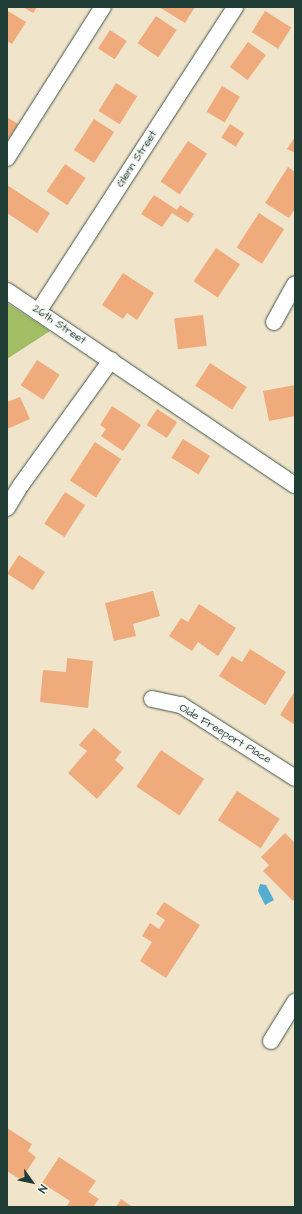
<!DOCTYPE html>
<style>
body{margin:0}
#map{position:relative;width:302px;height:1214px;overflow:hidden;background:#f0e4ca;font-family:"Architects Daughter",sans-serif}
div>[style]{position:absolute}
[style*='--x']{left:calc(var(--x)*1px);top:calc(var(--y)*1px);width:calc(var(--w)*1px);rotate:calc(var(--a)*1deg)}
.green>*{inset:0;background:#a2be65}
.water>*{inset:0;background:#55add2}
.building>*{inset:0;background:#f0ab7c;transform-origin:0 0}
.roads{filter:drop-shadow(0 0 1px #3e564a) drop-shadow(0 0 1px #3e564a)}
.minor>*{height:16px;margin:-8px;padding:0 8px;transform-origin:8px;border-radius:8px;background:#fff}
span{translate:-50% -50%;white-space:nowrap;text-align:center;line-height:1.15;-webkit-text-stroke:3px #f6f6f2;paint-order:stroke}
.street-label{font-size:11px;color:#1f3d34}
.frame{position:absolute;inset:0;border:8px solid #1f3d34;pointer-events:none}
.north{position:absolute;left:12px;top:1162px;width:40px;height:40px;-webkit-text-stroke:3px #f6f6f2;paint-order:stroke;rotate:123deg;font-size:11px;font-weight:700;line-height:16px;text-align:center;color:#1f3d34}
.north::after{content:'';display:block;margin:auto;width:14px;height:18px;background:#1f3d34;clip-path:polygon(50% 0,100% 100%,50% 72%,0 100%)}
</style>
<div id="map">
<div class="green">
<div style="clip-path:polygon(7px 303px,50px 331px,7px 359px)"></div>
</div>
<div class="water">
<div style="clip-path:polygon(260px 884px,266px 885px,274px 900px,265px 905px,258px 891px)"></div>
</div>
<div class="building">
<div style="clip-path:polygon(23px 7px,37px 7px,33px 13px)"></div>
<div style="clip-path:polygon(159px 7px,195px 7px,185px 23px)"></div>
<div style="clip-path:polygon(8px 11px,26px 22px,12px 44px,7px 41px)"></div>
<div style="left:265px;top:11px;width:31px;height:25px;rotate:32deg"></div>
<div style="left:156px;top:16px;width:25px;height:33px;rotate:34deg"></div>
<div style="left:110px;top:30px;width:20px;height:22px;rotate:33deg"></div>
<div style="left:248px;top:42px;width:22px;height:31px;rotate:36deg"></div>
<div style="left:116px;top:83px;width:25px;height:33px;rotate:32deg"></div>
<div style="left:222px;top:86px;width:21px;height:30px;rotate:31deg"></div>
<div style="clip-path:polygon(7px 117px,18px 124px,7px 141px)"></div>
<div style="left:94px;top:119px;width:24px;height:37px;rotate:33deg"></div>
<div style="left:230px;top:124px;width:17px;height:16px;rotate:33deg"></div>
<div style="clip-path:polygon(295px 137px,295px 153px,287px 149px)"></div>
<div style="left:188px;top:141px;width:23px;height:49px;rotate:34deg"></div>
<div style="left:65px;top:164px;width:25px;height:33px;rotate:34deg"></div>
<div style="clip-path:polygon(288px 167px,295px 172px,295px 209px,289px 218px,265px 203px)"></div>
<div style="clip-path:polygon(7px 185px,50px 213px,37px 233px,7px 213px)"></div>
<div style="clip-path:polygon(154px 195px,177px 210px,180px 205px,194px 214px,188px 223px,172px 213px,162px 227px,141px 214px)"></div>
<div style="left:259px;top:213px;width:30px;height:41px;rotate:33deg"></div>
<div style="left:216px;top:248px;width:29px;height:40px;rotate:34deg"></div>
<div style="clip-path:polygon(123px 273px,154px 293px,137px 320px,127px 313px,123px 319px,102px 305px)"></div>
<div style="left:203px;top:315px;width:31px;height:29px;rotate:83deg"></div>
<div style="left:37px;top:360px;width:27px;height:30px;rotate:33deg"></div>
<div style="left:210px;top:363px;width:44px;height:27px;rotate:33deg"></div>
<div style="clip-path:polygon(295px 385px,295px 416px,269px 421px,263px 391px)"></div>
<div style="clip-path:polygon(20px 397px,30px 419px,7px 429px,7px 402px)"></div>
<div style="clip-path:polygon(112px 406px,141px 425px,123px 451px,101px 436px,106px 429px,100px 425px)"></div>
<div style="left:157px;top:409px;width:24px;height:19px;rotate:33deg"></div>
<div style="left:183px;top:439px;width:32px;height:22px;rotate:32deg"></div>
<div style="left:95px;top:442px;width:31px;height:46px;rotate:33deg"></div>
<div style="left:65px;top:492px;width:24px;height:38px;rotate:33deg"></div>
<div style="left:19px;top:555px;width:31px;height:22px;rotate:33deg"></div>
<div style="clip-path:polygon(153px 591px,160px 616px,133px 624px,136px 636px,114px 641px,105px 603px)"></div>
<div style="clip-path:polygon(199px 604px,236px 628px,218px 656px,198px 642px,192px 651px,169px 636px,181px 618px,188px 622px)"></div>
<div style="clip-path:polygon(250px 649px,286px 672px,265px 705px,219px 676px,232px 656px,242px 662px)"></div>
<div style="clip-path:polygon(67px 658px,93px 661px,88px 708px,40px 702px,43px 670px,66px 672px)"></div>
<div style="clip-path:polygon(295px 691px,295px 725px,280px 715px)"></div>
<div style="clip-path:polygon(94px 728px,121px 752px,115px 760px,124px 768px,97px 799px,68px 773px,87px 751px,79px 745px)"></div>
<div style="left:161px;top:750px;width:52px;height:44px;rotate:34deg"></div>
<div style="left:237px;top:791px;width:51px;height:35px;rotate:33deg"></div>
<div style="clip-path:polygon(285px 833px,295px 843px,295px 898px,293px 901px,263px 871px,269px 865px,261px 857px)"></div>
<div style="clip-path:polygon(164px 902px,200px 925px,166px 978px,140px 961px,152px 942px,142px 936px,150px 923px,159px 929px,165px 920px,156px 914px)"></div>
<div style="clip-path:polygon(7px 1128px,32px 1144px,28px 1151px,36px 1157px,21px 1180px,7px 1171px)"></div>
<div style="clip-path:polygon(59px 1157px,96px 1181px,88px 1192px,99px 1199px,93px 1207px,66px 1207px,70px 1201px,42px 1183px)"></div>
<div style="clip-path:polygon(121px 1199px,133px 1207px,116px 1207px)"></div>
</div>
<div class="roads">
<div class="minor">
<div style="--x:7;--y:158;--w:179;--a:-57.6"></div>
<div style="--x:7;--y:291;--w:347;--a:34"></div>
<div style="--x:38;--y:312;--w:363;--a:-57.1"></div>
<div style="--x:274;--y:322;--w:43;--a:-61.1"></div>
<div style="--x:7;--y:508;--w:27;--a:-59"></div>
<div style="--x:21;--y:485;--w:154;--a:-54.2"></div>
<div style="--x:152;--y:699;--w:30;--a:12"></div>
<div style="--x:181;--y:705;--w:135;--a:32.6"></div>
<div style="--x:271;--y:1041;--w:46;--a:-58.4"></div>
</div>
</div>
<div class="street-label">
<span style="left:137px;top:159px;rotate:-57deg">Glenn Street</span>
<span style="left:59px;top:325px;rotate:34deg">26th Street</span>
<span style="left:225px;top:734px;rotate:31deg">Olde Freeport Place</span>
</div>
<div class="frame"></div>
<div class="north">N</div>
</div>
